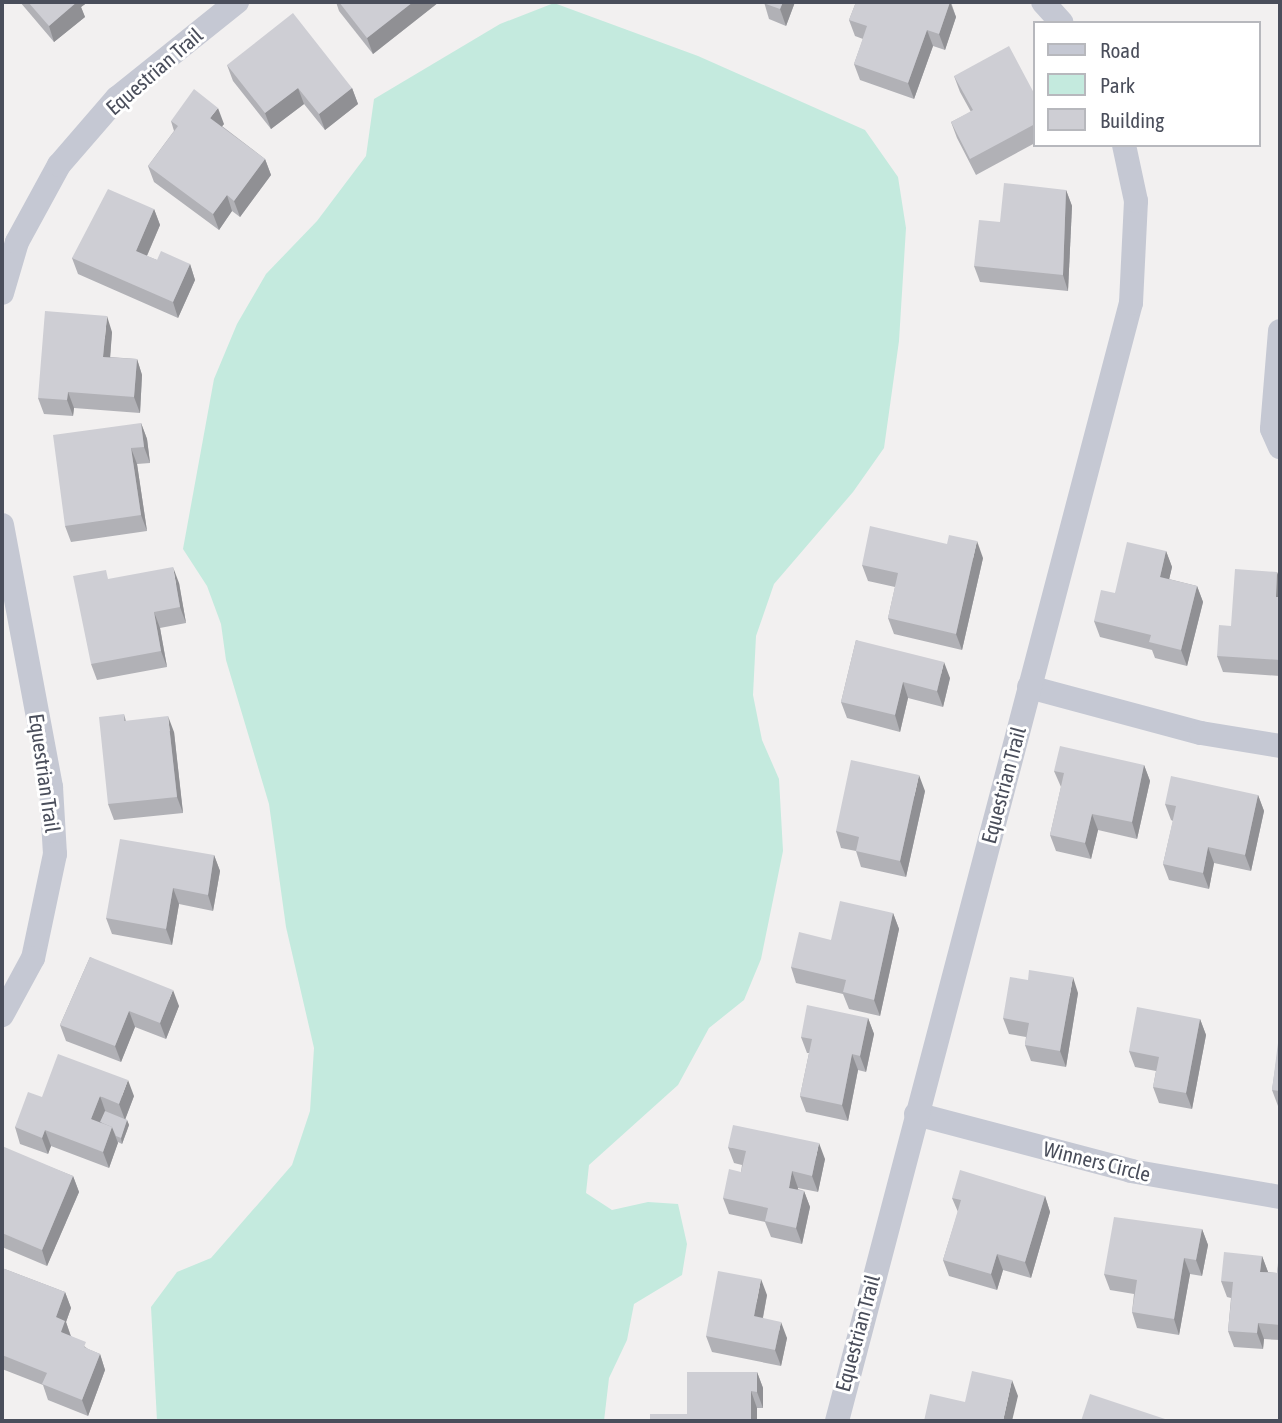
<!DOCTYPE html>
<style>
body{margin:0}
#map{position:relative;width:1282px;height:1423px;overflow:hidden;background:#f2f0f0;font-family:"Asap Condensed",sans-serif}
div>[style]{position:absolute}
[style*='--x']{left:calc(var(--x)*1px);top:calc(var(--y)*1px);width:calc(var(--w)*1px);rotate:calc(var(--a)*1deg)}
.green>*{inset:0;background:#c4eade}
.minor>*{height:24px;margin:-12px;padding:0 12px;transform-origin:12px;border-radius:12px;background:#c5c8d3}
.wall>*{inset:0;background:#b1b1b6}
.shaded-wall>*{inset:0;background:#909094}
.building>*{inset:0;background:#ceced4}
span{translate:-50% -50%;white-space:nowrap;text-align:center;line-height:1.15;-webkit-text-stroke:6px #fff;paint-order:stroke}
.street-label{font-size:21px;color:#4a4e5b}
.frame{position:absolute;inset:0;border:4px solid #4a4e5b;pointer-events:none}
.legend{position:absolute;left:1033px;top:21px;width:228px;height:126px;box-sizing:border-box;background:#fff;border:2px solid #b7b8bd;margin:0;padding:9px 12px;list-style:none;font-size:21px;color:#4a4e5b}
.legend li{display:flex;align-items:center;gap:14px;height:35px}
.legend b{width:35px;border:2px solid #b7b8bd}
</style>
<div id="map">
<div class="green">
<div style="clip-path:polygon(554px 3px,698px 56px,865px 130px,898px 177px,906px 228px,899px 341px,884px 448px,853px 492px,774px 584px,756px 636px,753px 695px,762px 740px,779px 779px,783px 851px,761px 959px,744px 1000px,709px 1028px,678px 1085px,589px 1165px,586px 1193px,612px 1210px,648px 1202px,678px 1204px,687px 1244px,682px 1275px,634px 1304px,627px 1340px,609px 1378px,604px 1421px,157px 1421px,151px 1307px,177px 1272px,211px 1258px,292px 1165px,310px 1111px,314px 1048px,286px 927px,269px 804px,226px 660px,221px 624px,207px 586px,183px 549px,214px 379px,237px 324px,266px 274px,317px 221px,366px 156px,374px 99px,500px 24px)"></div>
</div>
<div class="minor">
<div style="--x:1043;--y:2;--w:28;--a:48"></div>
<div style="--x:2;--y:293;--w:53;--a:-73.6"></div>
<div style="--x:17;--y:242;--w:88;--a:-61.4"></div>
<div style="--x:59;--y:165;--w:89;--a:-49.1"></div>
<div style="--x:117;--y:98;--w:154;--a:-38.7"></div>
<div style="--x:1280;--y:331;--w:98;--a:94.7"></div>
<div style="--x:1272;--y:429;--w:20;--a:66"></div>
<div style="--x:2;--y:525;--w:267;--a:79.4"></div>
<div style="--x:51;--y:787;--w:67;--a:86.6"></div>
<div style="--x:55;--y:854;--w:106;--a:101.9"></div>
<div style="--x:33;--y:958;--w:65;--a:118.5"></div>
<div style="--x:1029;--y:687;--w:178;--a:15"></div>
<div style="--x:1201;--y:733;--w:80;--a:9.3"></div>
<div style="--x:916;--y:1114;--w:222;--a:14.8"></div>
<div style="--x:1131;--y:1171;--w:151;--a:9.9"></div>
<div style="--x:837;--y:1421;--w:1156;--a:-75.27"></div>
<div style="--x:1131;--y:303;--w:102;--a:-87.2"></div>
<div style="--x:1136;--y:201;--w:57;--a:-102.1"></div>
</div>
<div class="wall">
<div style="clip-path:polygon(20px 2px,88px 2px,81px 7px,85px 17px,54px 42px)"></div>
<div style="clip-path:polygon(336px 2px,439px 2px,373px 54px,339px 11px)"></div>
<div style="clip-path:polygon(764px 2px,795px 2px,786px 26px,769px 19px)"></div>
<div style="clip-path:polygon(856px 2px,951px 2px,956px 17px,945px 50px,933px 46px,914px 99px,860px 80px,854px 64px,863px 39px,855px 36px,849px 20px)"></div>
<div style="clip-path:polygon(227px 65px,352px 88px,358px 104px,325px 130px,304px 104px,271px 129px,233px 81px)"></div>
<div style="clip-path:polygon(954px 76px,1035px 95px,1035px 143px,976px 175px,957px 138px,951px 122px,971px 112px,960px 92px)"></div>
<div style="clip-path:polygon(171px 121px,224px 124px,222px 126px,265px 159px,271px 175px,240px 217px,232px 211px,219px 230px,154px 182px,148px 166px,174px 131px)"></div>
<div style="clip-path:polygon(1066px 190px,1072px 206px,1068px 291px,980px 282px,974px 266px,1000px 222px)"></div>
<div style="clip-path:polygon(154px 209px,160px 225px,147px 256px,157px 260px,190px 264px,195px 280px,178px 318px,78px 274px,72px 258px)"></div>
<div style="clip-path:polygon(112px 332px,110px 357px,137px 359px,142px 375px,140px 413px,74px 408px,73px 416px,44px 414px,38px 398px)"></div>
<div style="clip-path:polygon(141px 423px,147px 439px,150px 463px,137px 464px,147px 531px,71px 542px,65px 526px)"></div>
<div style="clip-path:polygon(1166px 551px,1172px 567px,1169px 579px,1197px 586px,1203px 602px,1187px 666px,1155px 658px,1152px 650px,1100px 637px,1094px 621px,1115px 593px)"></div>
<div style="clip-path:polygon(983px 558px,962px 650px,894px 634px,888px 618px,895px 587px,868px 581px,862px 565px)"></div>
<div style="clip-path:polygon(1277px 572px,1280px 581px,1280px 676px,1223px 672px,1217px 656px,1231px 626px)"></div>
<div style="clip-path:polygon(179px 583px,186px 623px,160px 628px,167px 667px,97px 680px,91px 664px)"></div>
<div style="clip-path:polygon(856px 640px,950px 678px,943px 707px,908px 698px,900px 732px,847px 718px,841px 702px)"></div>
<div style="clip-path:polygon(124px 714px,126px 721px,174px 732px,183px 813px,114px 820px,108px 804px)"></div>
<div style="clip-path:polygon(1144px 765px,1150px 781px,1137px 839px,1098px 830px,1091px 859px,1056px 851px,1050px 835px,1061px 787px,1054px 771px)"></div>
<div style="clip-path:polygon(925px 791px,906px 877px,861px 867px,856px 851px,841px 848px,836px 831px)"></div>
<div style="clip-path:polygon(1258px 795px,1264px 811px,1251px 871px,1214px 863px,1209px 889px,1169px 880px,1163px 864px,1173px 821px,1171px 820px,1165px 804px)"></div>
<div style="clip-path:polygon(214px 855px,220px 871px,213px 911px,179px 904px,172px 945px,112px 934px,106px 918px)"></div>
<div style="clip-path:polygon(893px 913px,899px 929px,880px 1016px,849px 1009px,843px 994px,796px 983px,791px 967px,831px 940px)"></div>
<div style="clip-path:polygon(90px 957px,179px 1006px,166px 1039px,135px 1027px,121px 1062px,66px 1041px,60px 1025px)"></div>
<div style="clip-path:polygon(1078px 993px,1066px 1067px,1031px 1061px,1025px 1045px,1026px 1037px,1009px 1034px,1003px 1018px)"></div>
<div style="clip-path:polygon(868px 1018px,874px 1034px,866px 1072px,858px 1070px,848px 1121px,806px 1112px,800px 1096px,809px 1053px,807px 1053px,801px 1037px)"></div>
<div style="clip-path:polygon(1200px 1019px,1206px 1035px,1192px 1109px,1159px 1103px,1153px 1087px,1156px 1071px,1135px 1067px,1129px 1051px)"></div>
<div style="clip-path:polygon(1280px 1035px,1280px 1107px,1278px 1106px,1272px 1090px)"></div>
<div style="clip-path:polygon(134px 1096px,125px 1119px,127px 1120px,129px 1125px,122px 1144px,118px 1142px,109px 1168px,51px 1146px,48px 1154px,20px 1144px,15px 1127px,42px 1097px)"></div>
<div style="clip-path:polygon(728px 1147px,825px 1159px,818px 1192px,798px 1188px,798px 1189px,804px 1191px,810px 1207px,802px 1244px,771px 1237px,765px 1222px,729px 1214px,723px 1198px,741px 1172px,742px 1165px,734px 1163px)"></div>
<div style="clip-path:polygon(2px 1148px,73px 1176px,79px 1192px,47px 1266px,2px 1247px)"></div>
<div style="clip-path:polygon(1045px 1196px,1050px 1212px,1031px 1278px,1003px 1270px,997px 1290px,949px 1276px,943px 1260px,958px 1212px,952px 1198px)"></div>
<div style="clip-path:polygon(1202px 1229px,1208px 1245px,1202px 1276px,1190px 1274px,1179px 1335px,1137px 1328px,1132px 1312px,1134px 1294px,1110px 1290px,1104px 1274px)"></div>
<div style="clip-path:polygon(1280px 1252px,1280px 1341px,1280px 1340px,1264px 1339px,1263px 1349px,1234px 1347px,1228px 1331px,1231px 1298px,1227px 1297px,1221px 1281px,1262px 1256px,1268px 1272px,1277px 1273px)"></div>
<div style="clip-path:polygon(2px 1268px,65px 1292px,71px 1308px,66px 1322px,71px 1336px,88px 1349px,100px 1354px,105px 1370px,88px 1416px,48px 1400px,43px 1385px,2px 1369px)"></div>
<div style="clip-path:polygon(767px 1295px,763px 1318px,787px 1338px,781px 1366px,712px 1352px,706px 1336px)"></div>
<div style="clip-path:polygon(757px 1372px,763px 1388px,763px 1408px,757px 1408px,757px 1421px,687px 1414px)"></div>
</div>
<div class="shaded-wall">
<div style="clip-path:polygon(76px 2px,88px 2px,81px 7px,85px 17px,54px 42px,49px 26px)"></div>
<div style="clip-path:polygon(413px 2px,439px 2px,373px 54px,367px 38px)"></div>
<div style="clip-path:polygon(783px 2px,795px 2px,786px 26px,780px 9px)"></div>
<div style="clip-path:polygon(950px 2px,956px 17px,945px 50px,939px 34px)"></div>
<div style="clip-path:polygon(927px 30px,933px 46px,914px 99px,908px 83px)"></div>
<div style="clip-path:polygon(298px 88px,304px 104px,271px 129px,265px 113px)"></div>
<div style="clip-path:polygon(352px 88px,358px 104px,325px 130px,319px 114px)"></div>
<div style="clip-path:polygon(218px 108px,224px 124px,216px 134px,210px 118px)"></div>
<div style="clip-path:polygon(265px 159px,271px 175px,240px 217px,234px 201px)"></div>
<div style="clip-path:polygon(1066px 190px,1072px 206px,1068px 291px,1063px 275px)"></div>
<div style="clip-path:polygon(227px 195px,232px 211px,219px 230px,213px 214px)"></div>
<div style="clip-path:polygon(154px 209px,160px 225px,142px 267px,136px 251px)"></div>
<div style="clip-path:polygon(190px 264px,195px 280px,178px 318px,173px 302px)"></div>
<div style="clip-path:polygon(107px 316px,112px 332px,109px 373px,103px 357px)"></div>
<div style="clip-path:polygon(137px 359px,142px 375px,140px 413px,134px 397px)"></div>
<div style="clip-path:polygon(68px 392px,74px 408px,73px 416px,67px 400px)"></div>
<div style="clip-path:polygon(141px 423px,147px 439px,150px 463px,144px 447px)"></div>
<div style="clip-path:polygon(131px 448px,137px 464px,147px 531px,141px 515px)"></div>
<div style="clip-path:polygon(977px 541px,983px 558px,962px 650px,956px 634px)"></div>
<div style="clip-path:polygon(1166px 551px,1172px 567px,1166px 593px,1160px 577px)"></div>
<div style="clip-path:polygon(173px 567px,179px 583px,186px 623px,180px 607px)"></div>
<div style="clip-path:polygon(1277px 572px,1280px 581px,1280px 609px,1276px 597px)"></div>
<div style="clip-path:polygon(1197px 586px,1203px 602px,1187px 666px,1181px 650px)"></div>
<div style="clip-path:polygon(154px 612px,160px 628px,167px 667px,161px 651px)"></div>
<div style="clip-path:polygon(944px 662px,950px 678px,943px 707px,937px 691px)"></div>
<div style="clip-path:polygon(903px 682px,908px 698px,900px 732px,895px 715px)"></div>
<div style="clip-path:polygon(168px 716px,174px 732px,183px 813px,177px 797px)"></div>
<div style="clip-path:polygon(1144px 765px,1150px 781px,1137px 839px,1132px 822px)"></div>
<div style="clip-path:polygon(919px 775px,925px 791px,906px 877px,900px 861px)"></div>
<div style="clip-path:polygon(1258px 795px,1264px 811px,1251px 871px,1245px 855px)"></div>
<div style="clip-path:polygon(1092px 814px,1098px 830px,1091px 859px,1085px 843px)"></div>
<div style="clip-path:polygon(1208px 847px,1214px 863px,1209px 889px,1203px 873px)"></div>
<div style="clip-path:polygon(214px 855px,220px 871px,213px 911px,208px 895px)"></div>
<div style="clip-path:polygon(173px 888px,179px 904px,172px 945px,166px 929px)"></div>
<div style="clip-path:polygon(893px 913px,899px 929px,880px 1016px,874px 1000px)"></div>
<div style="clip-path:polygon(1073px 977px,1078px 993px,1066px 1067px,1060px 1051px)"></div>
<div style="clip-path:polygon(173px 990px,179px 1006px,166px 1039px,160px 1023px)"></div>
<div style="clip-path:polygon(129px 1011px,135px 1027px,121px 1062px,115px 1046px)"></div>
<div style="clip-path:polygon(868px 1018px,874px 1034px,866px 1072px,860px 1056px)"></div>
<div style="clip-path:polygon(1200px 1019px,1206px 1035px,1192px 1109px,1186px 1093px)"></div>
<div style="clip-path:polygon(852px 1054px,858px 1070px,848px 1121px,842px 1105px)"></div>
<div style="clip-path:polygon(128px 1080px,134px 1096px,125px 1120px,119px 1104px)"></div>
<div style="clip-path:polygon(100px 1096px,106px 1113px,99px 1130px,91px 1119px)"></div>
<div style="clip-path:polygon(127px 1120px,129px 1125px,122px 1144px,121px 1138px)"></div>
<div style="clip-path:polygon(112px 1127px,118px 1143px,109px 1168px,103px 1152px)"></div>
<div style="clip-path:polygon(45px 1130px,51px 1146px,48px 1154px,42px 1138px)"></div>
<div style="clip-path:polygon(819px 1143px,825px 1159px,818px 1192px,812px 1176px)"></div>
<div style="clip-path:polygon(792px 1171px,798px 1188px,794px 1204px,789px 1188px)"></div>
<div style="clip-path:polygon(73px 1176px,79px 1192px,47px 1266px,42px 1250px)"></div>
<div style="clip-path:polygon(804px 1191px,810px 1207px,802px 1244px,796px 1228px)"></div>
<div style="clip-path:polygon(1045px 1196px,1050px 1212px,1031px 1278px,1025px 1262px)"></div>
<div style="clip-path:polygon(1202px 1229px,1208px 1245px,1202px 1276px,1196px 1260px)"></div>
<div style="clip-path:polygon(997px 1254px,1003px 1270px,997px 1290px,991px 1274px)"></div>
<div style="clip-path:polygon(1262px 1256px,1268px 1272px,1260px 1272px)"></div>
<div style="clip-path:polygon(1184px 1258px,1190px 1274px,1179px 1335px,1174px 1319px)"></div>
<div style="clip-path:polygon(761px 1279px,767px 1295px,760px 1332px,754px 1316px)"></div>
<div style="clip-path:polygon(65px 1292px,71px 1308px,66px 1322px,71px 1337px,67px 1349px,56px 1317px)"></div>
<div style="clip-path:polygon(781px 1322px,787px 1338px,781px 1366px,775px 1350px)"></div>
<div style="clip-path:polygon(1258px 1323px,1264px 1339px,1263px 1349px,1257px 1333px)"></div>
<div style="clip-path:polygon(100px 1354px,105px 1370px,88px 1416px,82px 1400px)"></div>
<div style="clip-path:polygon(757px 1372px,763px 1388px,763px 1408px,757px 1392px)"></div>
<div style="clip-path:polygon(1012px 1380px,1018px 1396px,1012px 1421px,1003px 1421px)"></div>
<div style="clip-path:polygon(751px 1391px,757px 1408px,757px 1421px,751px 1421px)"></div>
</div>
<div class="building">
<div style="clip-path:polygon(28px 2px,77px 2px,49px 26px)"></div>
<div style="clip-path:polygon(339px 2px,413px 2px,367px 38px)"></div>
<div style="clip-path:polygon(764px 2px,783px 2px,780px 9px,763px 3px)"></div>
<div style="clip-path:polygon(856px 2px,950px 2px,939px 34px,927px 30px,908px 83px,854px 64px,867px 26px,849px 20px)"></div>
<div style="clip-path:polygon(293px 13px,352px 88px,319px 114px,298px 88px,265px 113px,227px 65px)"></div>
<div style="clip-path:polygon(1009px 46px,1035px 95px,1035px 124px,970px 159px,951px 122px,973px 110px,954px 76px)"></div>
<div style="clip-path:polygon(194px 89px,218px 108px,210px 118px,265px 159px,234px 201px,227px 195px,213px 214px,148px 166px,178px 126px,171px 121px)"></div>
<div style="clip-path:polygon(1004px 183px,1066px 190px,1063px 275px,974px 266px,979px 220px,1000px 222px)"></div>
<div style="clip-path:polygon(108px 189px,154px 209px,136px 251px,157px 260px,161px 251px,190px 264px,173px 302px,72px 258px)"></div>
<div style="clip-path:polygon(45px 311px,107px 316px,103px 357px,137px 359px,134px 397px,68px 392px,67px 400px,38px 398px)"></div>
<div style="clip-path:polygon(141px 423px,144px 447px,131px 448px,141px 515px,65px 526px,53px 435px)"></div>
<div style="clip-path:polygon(870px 526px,947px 544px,949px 535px,977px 541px,956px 634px,888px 618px,898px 573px,862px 565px)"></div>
<div style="clip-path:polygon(1127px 542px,1166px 551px,1160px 577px,1197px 586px,1181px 650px,1149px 642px,1151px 635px,1094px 621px,1101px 590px,1115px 593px)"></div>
<div style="clip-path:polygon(173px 567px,180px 607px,154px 612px,161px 651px,91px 664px,73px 576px,106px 570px,108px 579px)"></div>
<div style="clip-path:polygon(1235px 569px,1277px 572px,1276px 597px,1280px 597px,1280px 660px,1217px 656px,1219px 625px,1231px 626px)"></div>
<div style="clip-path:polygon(856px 640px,944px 662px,937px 691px,903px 682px,895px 715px,841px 702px)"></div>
<div style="clip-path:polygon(124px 714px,124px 721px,168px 716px,177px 797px,108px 804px,99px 717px)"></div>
<div style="clip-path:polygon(1060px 746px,1144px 765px,1132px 822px,1092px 814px,1085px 843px,1050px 835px,1064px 773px,1054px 771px)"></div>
<div style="clip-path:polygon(851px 760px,919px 775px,900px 861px,856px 851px,859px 837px,836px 831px)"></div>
<div style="clip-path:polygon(1171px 776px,1258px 795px,1245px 855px,1208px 847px,1203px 873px,1163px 864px,1176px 806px,1165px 804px)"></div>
<div style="clip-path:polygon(120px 839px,214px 855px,208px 895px,173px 888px,166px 929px,106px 918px)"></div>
<div style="clip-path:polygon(840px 901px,893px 913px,874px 1000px,843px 992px,846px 980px,791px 967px,799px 932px,831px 940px)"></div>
<div style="clip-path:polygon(90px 957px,173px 990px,160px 1023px,129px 1011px,115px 1046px,60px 1025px)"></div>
<div style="clip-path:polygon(1029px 970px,1073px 977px,1060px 1051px,1025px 1045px,1029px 1023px,1003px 1018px,1010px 977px,1028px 980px)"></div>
<div style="clip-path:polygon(807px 1005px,868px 1018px,860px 1056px,852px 1054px,842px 1105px,800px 1096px,812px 1039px,801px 1037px)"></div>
<div style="clip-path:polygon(1137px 1007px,1200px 1019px,1186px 1093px,1153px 1087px,1159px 1057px,1129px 1051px)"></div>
<div style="clip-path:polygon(1279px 1035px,1280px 1035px,1280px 1091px,1272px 1090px)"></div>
<div style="clip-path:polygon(58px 1054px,128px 1080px,119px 1104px,100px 1096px,91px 1119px,112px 1127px,103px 1152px,45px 1130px,42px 1138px,15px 1127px,28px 1092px,42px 1097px)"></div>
<div style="clip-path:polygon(105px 1111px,127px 1120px,121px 1138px,116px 1136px,112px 1127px,100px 1122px)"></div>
<div style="clip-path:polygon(733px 1125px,819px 1143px,812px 1176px,792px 1171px,789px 1188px,804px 1191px,796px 1228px,765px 1221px,768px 1208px,723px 1198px,729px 1169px,741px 1172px,746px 1151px,728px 1147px)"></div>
<div style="clip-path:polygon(2px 1146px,73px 1176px,42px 1250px,2px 1233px)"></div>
<div style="clip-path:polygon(960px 1170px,1045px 1196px,1025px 1262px,997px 1254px,991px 1274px,943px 1260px,961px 1200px,952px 1198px)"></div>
<div style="clip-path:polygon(1114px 1217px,1202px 1229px,1196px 1260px,1184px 1258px,1174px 1319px,1132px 1312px,1137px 1280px,1104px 1274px)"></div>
<div style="clip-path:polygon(1224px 1252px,1262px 1256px,1260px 1272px,1277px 1273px,1279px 1252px,1280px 1252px,1280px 1337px,1278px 1336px,1280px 1325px,1258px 1323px,1257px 1333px,1228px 1331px,1233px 1282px,1221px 1281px)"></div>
<div style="clip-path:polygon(2px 1268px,65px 1292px,56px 1317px,65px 1321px,61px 1332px,86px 1342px,84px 1347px,100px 1354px,82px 1400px,42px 1384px,47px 1373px,2px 1355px)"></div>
<div style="clip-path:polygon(718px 1271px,761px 1279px,754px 1316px,781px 1322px,775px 1350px,706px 1336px)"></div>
<div style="clip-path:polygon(972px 1371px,1012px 1380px,1003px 1421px,924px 1421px,930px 1394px,965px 1402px)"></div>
<div style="clip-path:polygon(687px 1372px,757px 1372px,757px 1392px,751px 1391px,751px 1421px,760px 1421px,650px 1421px,650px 1414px,687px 1414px)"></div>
<div style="clip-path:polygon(1090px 1394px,1165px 1419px,1165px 1421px,1081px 1421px)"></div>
</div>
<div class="street-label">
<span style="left:154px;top:71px;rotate:-41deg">Equestrian Trail</span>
<span style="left:45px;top:773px;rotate:82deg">Equestrian Trail</span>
<span style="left:1003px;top:785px;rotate:-75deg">Equestrian Trail</span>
<span style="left:1097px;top:1161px;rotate:14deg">Winners Circle</span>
<span style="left:857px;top:1333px;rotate:-75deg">Equestrian Trail</span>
</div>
<div class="frame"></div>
<ul class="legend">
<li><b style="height:9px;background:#c5c8d3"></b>Road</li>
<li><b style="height:19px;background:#c4eade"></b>Park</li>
<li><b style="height:19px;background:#ceced4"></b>Building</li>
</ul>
</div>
